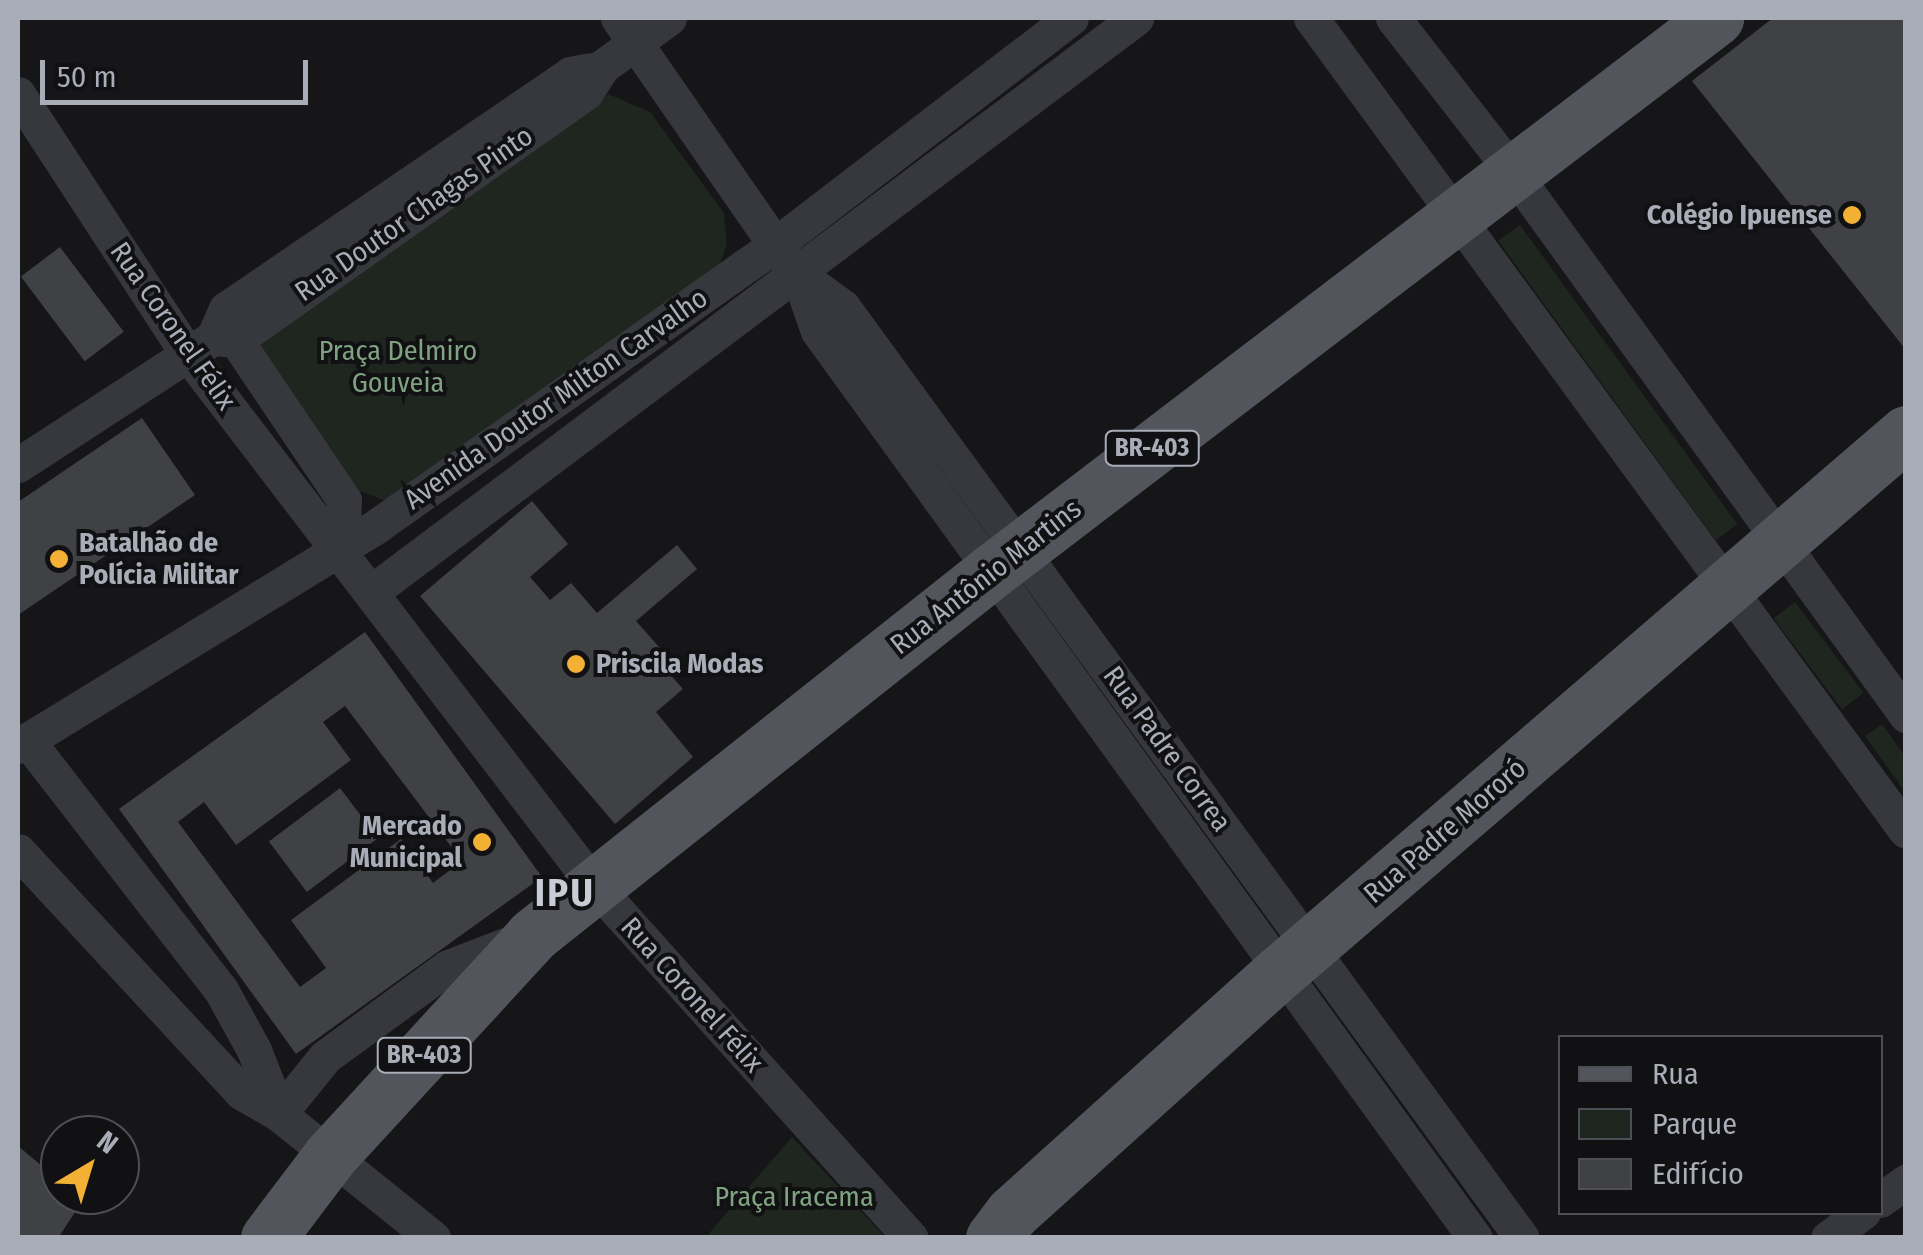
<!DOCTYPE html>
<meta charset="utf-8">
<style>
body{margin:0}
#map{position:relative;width:1923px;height:1255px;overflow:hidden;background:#161618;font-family:"Fira Sans Condensed",sans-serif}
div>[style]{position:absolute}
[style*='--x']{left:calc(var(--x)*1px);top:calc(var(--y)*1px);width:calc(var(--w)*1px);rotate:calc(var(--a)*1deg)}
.green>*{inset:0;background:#1e261f;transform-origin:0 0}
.building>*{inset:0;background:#404145;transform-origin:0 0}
.street>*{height:35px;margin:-17.5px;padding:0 17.5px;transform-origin:17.5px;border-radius:17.5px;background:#37383d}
.primary>*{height:55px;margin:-27.5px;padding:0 27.5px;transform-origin:27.5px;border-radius:27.5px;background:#53555c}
.dots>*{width:28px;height:28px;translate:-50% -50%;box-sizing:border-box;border:5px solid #111113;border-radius:50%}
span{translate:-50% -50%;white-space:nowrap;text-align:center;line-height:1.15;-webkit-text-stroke:8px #111113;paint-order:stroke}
.shield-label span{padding:2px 8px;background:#111113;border:2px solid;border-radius:8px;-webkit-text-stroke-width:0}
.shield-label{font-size:25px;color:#a8adb8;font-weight:700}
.street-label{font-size:28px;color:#a8adb8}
.poi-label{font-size:28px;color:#a8adb8;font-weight:700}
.right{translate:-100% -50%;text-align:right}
.left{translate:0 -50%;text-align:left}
.park-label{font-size:28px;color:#7fa381}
.district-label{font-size:38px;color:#c9ccd4;font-weight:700;letter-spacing:2.5px}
.frame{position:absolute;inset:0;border:20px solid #a8adb8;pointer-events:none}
.legend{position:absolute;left:1558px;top:1035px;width:325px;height:180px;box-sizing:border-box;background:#111113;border:2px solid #4d4f55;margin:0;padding:12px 18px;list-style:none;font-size:30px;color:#a8adb8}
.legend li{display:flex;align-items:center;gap:20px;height:50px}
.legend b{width:50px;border:2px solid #4d4f55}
.north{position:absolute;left:40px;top:1115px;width:100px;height:100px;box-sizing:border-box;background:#111113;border:2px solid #4d4f55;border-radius:50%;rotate:38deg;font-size:28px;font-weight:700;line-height:40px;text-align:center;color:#a8adb8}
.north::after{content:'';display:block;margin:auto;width:35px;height:45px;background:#f2b134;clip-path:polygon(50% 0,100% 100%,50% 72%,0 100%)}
.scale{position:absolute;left:40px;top:60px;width:268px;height:45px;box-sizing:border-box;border:5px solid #a8adb8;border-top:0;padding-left:12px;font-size:30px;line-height:35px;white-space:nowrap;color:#a8adb8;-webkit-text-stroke:8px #111113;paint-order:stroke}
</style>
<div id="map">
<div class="green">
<div style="clip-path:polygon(608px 94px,650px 112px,724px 213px,727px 244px,719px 266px,389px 502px,349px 487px,258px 356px,262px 337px)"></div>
<div style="left:1520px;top:225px;width:370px;height:27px;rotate:54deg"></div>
<div style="left:1795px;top:602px;width:114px;height:27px;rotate:53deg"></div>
<div style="clip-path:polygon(1882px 724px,1905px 756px,1905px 792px,1865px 736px)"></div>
<div style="clip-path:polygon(792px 1137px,885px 1237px,706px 1237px)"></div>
</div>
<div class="building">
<div style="clip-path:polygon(1773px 18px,1906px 18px,1906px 350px,1692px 81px)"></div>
<div style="left:60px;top:247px;width:106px;height:49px;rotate:53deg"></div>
<div style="clip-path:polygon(142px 418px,195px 495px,18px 615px,18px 502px)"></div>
<div style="clip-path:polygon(532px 501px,568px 544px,530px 577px,550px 600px,571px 583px,597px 613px,677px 545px,697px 569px,636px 621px,675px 665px,667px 671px,683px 689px,656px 712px,693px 757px,615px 824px,420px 596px)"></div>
<div style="clip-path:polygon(evenodd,365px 632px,542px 877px,296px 1054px,119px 809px,365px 632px,345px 706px,462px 861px,433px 883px,401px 839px,291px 920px,326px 968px,300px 987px,178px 822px,204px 802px,236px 845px,351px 760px,323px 722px,345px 706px)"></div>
<div style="left:340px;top:788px;width:63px;height:89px;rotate:53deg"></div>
<div style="clip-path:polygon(18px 1146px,60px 1181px,60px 1195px,83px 1200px,58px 1238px,18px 1238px)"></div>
</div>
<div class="street">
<div style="--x:618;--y:18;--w:276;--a:55.3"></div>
<div style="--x:775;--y:245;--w:37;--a:52"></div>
<div style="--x:798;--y:274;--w:56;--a:36.3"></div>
<div style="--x:843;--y:307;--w:1152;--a:53.9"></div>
<div style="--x:1311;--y:18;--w:1007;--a:53.8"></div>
<div style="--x:1393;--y:18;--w:194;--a:52.1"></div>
<div style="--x:1512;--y:171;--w:672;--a:54.09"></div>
<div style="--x:18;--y:94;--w:309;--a:56.9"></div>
<div style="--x:187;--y:353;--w:670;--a:52.58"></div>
<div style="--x:594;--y:885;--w:474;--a:48.1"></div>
<div style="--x:798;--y:274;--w:60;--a:70.7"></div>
<div style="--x:818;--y:331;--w:1120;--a:54.08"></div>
<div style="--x:213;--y:338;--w:32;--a:-66"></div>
<div style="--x:226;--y:309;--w:417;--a:-34.3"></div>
<div style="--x:570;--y:74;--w:20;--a:-11"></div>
<div style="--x:236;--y:340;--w:193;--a:56"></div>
<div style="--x:344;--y:500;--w:49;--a:92.3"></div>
<div style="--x:18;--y:465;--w:233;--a:-33.1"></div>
<div style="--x:213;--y:338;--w:23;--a:5"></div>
<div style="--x:236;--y:340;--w:429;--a:-35.3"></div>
<div style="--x:586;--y:92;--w:30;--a:-57"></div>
<div style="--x:602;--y:67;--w:83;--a:-36.2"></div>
<div style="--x:374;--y:590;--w:953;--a:-36.89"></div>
<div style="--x:27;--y:740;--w:316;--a:52.2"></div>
<div style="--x:221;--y:990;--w:68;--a:61.2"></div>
<div style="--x:254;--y:1050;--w:69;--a:68.7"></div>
<div style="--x:18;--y:746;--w:422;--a:-31.5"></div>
<div style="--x:378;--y:525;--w:486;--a:-35.2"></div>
<div style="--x:775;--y:245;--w:373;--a:-37.5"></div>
<div style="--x:18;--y:851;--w:328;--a:47.2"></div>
<div style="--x:241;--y:1092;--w:44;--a:30.1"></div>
<div style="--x:279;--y:1114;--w:198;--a:38.8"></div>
<div style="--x:279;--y:1114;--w:73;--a:-51.1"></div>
<div style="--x:325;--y:1057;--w:152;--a:-36.2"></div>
<div style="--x:448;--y:967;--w:78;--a:-21"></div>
<div style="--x:1880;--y:1200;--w:32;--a:-35"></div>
<div style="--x:1828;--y:1238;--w:44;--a:-36.6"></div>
</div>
<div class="primary">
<div style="--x:268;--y:1238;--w:103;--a:-52.9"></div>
<div style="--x:330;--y:1156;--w:300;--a:-47.4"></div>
<div style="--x:533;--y:935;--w:587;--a:-38.43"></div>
<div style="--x:993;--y:570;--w:910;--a:-37.36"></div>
<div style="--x:993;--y:1238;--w:31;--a:-53"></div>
<div style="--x:1012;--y:1213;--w:360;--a:-42"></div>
<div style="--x:1280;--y:972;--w:826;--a:-40.73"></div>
</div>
<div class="dots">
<div style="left:1852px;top:215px;background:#f2b134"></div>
<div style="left:59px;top:559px;background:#f2b134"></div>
<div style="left:576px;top:664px;background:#f2b134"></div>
<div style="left:482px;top:842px;background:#f2b134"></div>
</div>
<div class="shield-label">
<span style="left:1152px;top:448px">BR-403</span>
<span style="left:424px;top:1055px">BR-403</span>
</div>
<div class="street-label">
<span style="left:414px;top:214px;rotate:-35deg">Rua Doutor Chagas Pinto</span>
<span style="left:173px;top:326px;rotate:55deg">Rua Coronel Félix</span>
<span style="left:556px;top:399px;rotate:-35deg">Avenida Doutor Milton Carvalho</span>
<span style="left:986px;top:577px;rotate:-38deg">Rua Antônio Martins</span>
<span style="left:1167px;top:749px;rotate:54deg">Rua Padre Correa</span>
<span style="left:1445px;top:831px;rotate:-41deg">Rua Padre Mororó</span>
<span style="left:692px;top:995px;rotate:48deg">Rua Coronel Félix</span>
</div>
<div class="poi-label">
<span class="right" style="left:1832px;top:215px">Colégio Ipuense</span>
<span class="left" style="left:79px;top:559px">Batalhão de<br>Polícia Militar</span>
<span class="left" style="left:596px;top:664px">Priscila Modas</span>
<span class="right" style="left:462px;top:842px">Mercado<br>Municipal</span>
</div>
<div class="park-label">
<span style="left:398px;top:367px">Praça Delmiro<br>Gouveia</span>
<span style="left:794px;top:1197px">Praça Iracema</span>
</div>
<div class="district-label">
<span style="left:565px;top:894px">IPU</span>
</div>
<div class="frame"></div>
<ul class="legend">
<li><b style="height:12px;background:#53555c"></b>Rua</li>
<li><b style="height:28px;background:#1e261f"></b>Parque</li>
<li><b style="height:28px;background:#404145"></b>Edifício</li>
</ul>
<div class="north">N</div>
<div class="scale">50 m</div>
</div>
